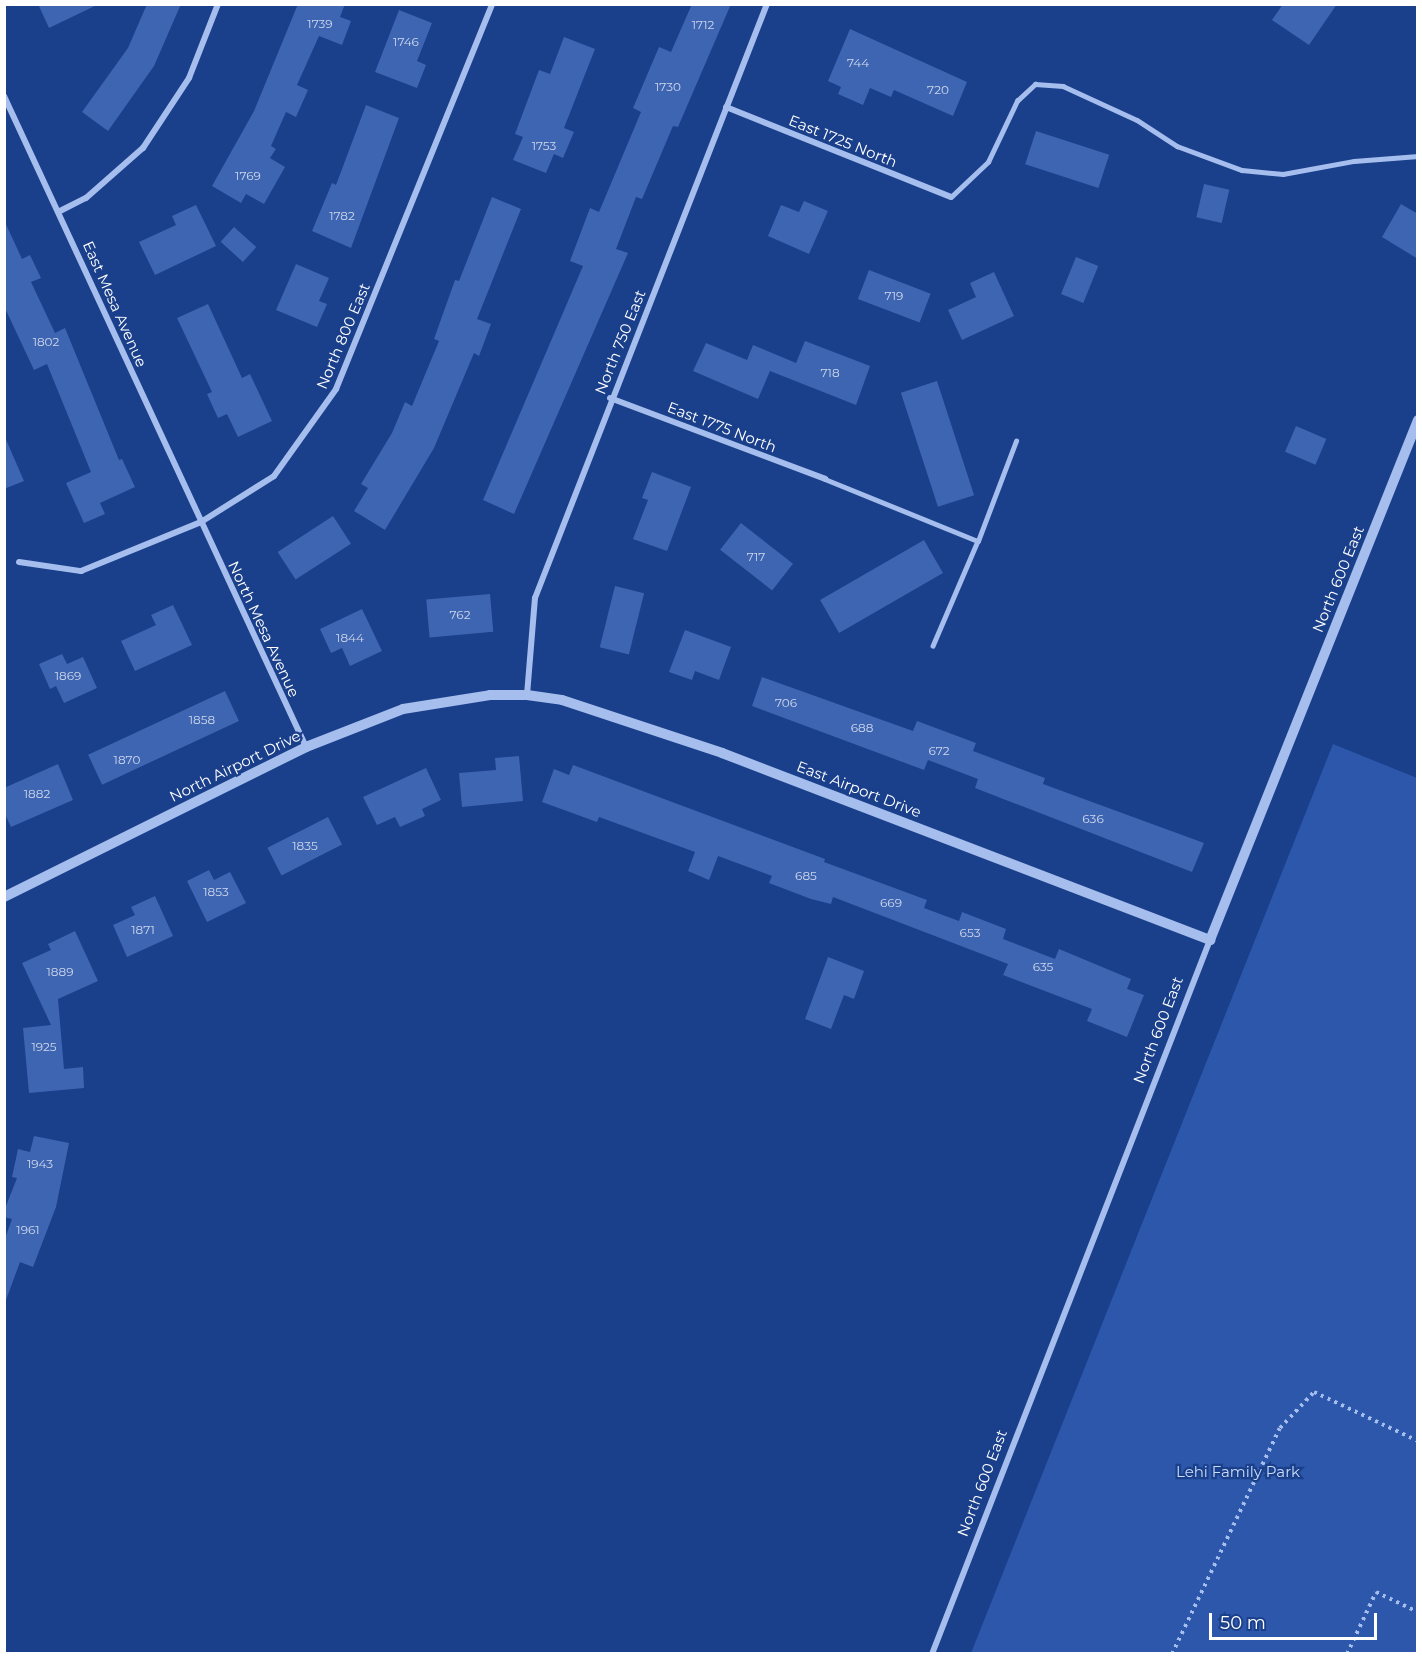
<!DOCTYPE html>
<style>
body{margin:0}
#map{position:relative;width:1422px;height:1658px;overflow:hidden;background:#1a3f8b;font-family:Montserrat,sans-serif}
div>[style]{position:absolute}
[style*='--x']{left:calc(var(--x)*1px);top:calc(var(--y)*1px);width:calc(var(--w)*1px);rotate:calc(var(--a)*1deg)}
.green>*{inset:0;background:#2d57aa}
.building>*{inset:0;background:#3e65b2;transform-origin:0 0}
.path>*{height:4px;margin-top:-2px;transform-origin:0;background:repeating-linear-gradient(90deg,#a5beed 0 3px,transparent 0 7.5px)}
.service>*{height:4.5px;margin:-2.25px;padding:0 2.25px;transform-origin:2.25px;border-radius:2.25px;background:#a5beed}
.minor>*{height:6px;margin:-3px;padding:0 3px;transform-origin:3px;border-radius:3px;background:#a5beed}
.tertiary>*{height:10px;margin:-5px;padding:0 5px;transform-origin:5px;border-radius:5px;background:#a5beed}
span{translate:-50% -50%;white-space:nowrap;text-align:center;line-height:1.15;-webkit-text-stroke:4.5px #1a3f8b;paint-order:stroke}
.number-label{font-size:12px;color:#cfd8ec}
.number-label span{-webkit-text-stroke-width:0}
.street-label{font-size:15px;color:#fff}
.park-label{font-size:15px;color:#cbdbfa}
.frame{position:absolute;inset:0;border:6px solid #fff;pointer-events:none}
.scale{position:absolute;left:1209px;top:1613px;width:168px;height:27px;box-sizing:border-box;border:3px solid #fff;border-top:0;padding-left:8px;font-size:18px;line-height:21px;white-space:nowrap;color:#fff;-webkit-text-stroke:4px #1a3f8b;paint-order:stroke}
</style>
<div id="map">
<div class="green">
<div style="clip-path:polygon(1333px 744px,1417px 778px,1417px 1653px,971px 1653px)"></div>
</div>
<div class="building">
<div style="clip-path:polygon(38px 4px,99px 4px,49px 28px)"></div>
<div style="clip-path:polygon(147px 4px,181px 4px,154px 66px,108px 131px,82px 112px,128px 48px)"></div>
<div style="clip-path:polygon(298px 4px,345px 4px,340px 17px,351px 21px,342px 45px,319px 36px,297px 85px,308px 90px,296px 117px,286px 112px,271px 146px,276px 149px,270px 158px,285px 167px,264px 204px,246px 194px,241px 203px,212px 186px,254px 111px)"></div>
<div style="clip-path:polygon(692px 4px,731px 4px,678px 127px,673px 126px,642px 199px,636px 197px,616px 249px,628px 253px,514px 514px,483px 500px,583px 266px,570px 261px,590px 208px,599px 212px,641px 112px,633px 108px,659px 47px,671px 52px)"></div>
<div style="clip-path:polygon(1283px 4px,1337px 4px,1309px 45px,1272px 20px)"></div>
<div style="clip-path:polygon(399px 10px,432px 23px,417px 61px,426px 65px,417px 88px,375px 72px)"></div>
<div style="clip-path:polygon(850px 29px,967px 82px,953px 116px,894px 90px,891px 97px,870px 88px,863px 105px,838px 94px,841px 87px,828px 81px)"></div>
<div style="clip-path:polygon(564px 37px,595px 49px,564px 128px,574px 132px,563px 158px,554px 154px,546px 173px,513px 160px,523px 137px,515px 134px,539px 70px,550px 74px)"></div>
<div style="clip-path:polygon(366px 105px,399px 118px,351px 248px,312px 231px,332px 183px,336px 185px)"></div>
<div style="left:1036px;top:131px;width:77px;height:35px;rotate:18deg"></div>
<div style="left:1204px;top:184px;width:26px;height:34px;rotate:13deg"></div>
<div style="clip-path:polygon(492px 197px,521px 209px,477px 319px,491px 324px,479px 356px,474px 353px,434px 448px,385px 530px,354px 511px,368px 488px,361px 484px,392px 433px,405px 402px,412px 406px,439px 341px,434px 339px,455px 280px,459px 281px)"></div>
<div style="clip-path:polygon(804px 201px,828px 211px,809px 254px,768px 236px,781px 205px,799px 212px)"></div>
<div style="clip-path:polygon(1401px 204px,1418px 214px,1418px 259px,1382px 237px)"></div>
<div style="clip-path:polygon(196px 205px,216px 246px,155px 275px,139px 242px,176px 225px,172px 216px)"></div>
<div style="clip-path:polygon(4px 220px,22px 259px,30px 255px,41px 278px,31px 282px,55px 333px,65px 328px,119px 460px,122px 459px,135px 487px,100px 503px,105px 514px,84px 523px,66px 483px,91px 472px,47px 364px,34px 370px,4px 306px)"></div>
<div style="left:234px;top:227px;width:30px;height:20px;rotate:42deg"></div>
<div style="left:1076px;top:257px;width:24px;height:40px;rotate:22deg"></div>
<div style="clip-path:polygon(296px 264px,329px 278px,319px 301px,327px 304px,317px 327px,276px 310px)"></div>
<div style="left:869px;top:270px;width:66px;height:31px;rotate:21deg"></div>
<div style="clip-path:polygon(994px 272px,1014px 316px,962px 340px,948px 310px,976px 297px,970px 283px)"></div>
<div style="clip-path:polygon(208px 304px,242px 378px,250px 374px,272px 421px,238px 437px,227px 414px,218px 418px,207px 394px,212px 392px,177px 318px)"></div>
<div style="clip-path:polygon(805px 341px,870px 366px,856px 405px,770px 371px,758px 399px,693px 371px,706px 343px,747px 360px,753px 345px,796px 363px)"></div>
<div style="left:937px;top:381px;width:120px;height:38px;rotate:72deg"></div>
<div style="left:1296px;top:426px;width:33px;height:28px;rotate:23deg"></div>
<div style="clip-path:polygon(4px 435px,24px 481px,4px 489px)"></div>
<div style="clip-path:polygon(652px 472px,691px 487px,667px 551px,633px 539px,648px 500px,642px 498px)"></div>
<div style="left:333px;top:516px;width:33px;height:66px;rotate:57deg"></div>
<div style="left:741px;top:523px;width:66px;height:34px;rotate:38deg"></div>
<div style="left:924px;top:540px;width:38px;height:120px;rotate:60deg"></div>
<div style="left:615px;top:586px;width:30px;height:63px;rotate:14deg"></div>
<div style="left:490px;top:594px;width:38px;height:64px;rotate:85deg"></div>
<div style="clip-path:polygon(173px 605px,192px 645px,135px 671px,121px 641px,156px 625px,151px 615px)"></div>
<div style="clip-path:polygon(362px 609px,382px 651px,350px 666px,342px 648px,331px 653px,320px 629px)"></div>
<div style="clip-path:polygon(685px 630px,731px 647px,719px 680px,695px 671px,692px 680px,669px 672px)"></div>
<div style="clip-path:polygon(62px 654px,67px 664px,83px 657px,97px 688px,64px 703px,56px 686px,50px 689px,39px 664px)"></div>
<div style="clip-path:polygon(762px 677px,913px 731px,917px 721px,976px 743px,973px 751px,1045px 778px,1043px 784px,1204px 843px,1192px 872px,975px 788px,978px 779px,928px 760px,924px 770px,752px 706px)"></div>
<div style="left:225px;top:691px;width:33px;height:151px;rotate:65deg"></div>
<div style="clip-path:polygon(519px 756px,523px 801px,462px 807px,459px 773px,496px 770px,495px 758px)"></div>
<div style="clip-path:polygon(58px 764px,73px 800px,11px 827px,4px 812px,4px 788px)"></div>
<div style="clip-path:polygon(573px 765px,825px 859px,824px 862px,927px 900px,924px 908px,959px 921px,962px 912px,1006px 929px,1003px 939px,1055px 959px,1059px 949px,1131px 979px,1127px 989px,1144px 995px,1127px 1037px,1087px 1021px,1092px 1009px,1003px 975px,1008px 964px,833px 897px,831px 904px,811px 899px,769px 883px,772px 876px,718px 856px,709px 880px,688px 871px,695px 852px,599px 817px,597px 822px,542px 802px,554px 769px,569px 775px)"></div>
<div style="clip-path:polygon(426px 768px,441px 800px,422px 809px,425px 816px,400px 827px,395px 817px,377px 825px,363px 797px)"></div>
<div style="left:328px;top:817px;width:31px;height:68px;rotate:63deg"></div>
<div style="clip-path:polygon(209px 870px,214px 880px,230px 872px,246px 903px,207px 922px,187px 881px)"></div>
<div style="clip-path:polygon(155px 896px,173px 936px,127px 957px,113px 925px,135px 915px,131px 907px)"></div>
<div style="clip-path:polygon(75px 931px,98px 981px,58px 999px,64px 1069px,83px 1067px,84px 1088px,29px 1093px,23px 1028px,51px 1025px,22px 963px,51px 950px,48px 944px)"></div>
<div style="clip-path:polygon(828px 957px,864px 971px,854px 999px,844px 995px,831px 1029px,805px 1019px)"></div>
<div style="clip-path:polygon(34px 1136px,69px 1143px,56px 1207px,33px 1267px,20px 1262px,6px 1300px,4px 1241px,12px 1219px,4px 1217px,4px 1211px,17px 1178px,12px 1177px,18px 1149px,30px 1152px)"></div>
</div>
<div class="path">
<div style="--x:1172;--y:1654;--w:250;--a:-64.5"></div>
<div style="--x:1280;--y:1428;--w:50;--a:-46.6"></div>
<div style="--x:1314;--y:1392;--w:115;--a:25.2"></div>
<div style="--x:1347;--y:1654;--w:68;--a:-64.9"></div>
<div style="--x:1376;--y:1592;--w:47;--a:25.5"></div>
</div>
<div class="service">
<div style="--x:951;--y:197;--w:51;--a:-43.4"></div>
<div style="--x:988;--y:162;--w:68;--a:-64.6"></div>
<div style="--x:1017;--y:101;--w:25;--a:-43"></div>
<div style="--x:1035;--y:84;--w:28;--a:4"></div>
<div style="--x:1063;--y:86;--w:81;--a:24.7"></div>
<div style="--x:1137;--y:120;--w:48;--a:33"></div>
<div style="--x:1177;--y:146;--w:69;--a:20.3"></div>
<div style="--x:1242;--y:170;--w:41;--a:5.6"></div>
<div style="--x:1283;--y:174;--w:72;--a:-10.4"></div>
<div style="--x:1354;--y:161;--w:64;--a:-4.5"></div>
<div style="--x:825;--y:479;--w:165;--a:22.1"></div>
<div style="--x:978;--y:541;--w:114;--a:113.2"></div>
<div style="--x:978;--y:541;--w:107;--a:-69.2"></div>
</div>
<div class="minor">
<div style="--x:4;--y:96;--w:718;--a:65.11"></div>
<div style="--x:726;--y:107;--w:242;--a:21.8"></div>
<div style="--x:60;--y:211;--w:29;--a:-27"></div>
<div style="--x:86;--y:198;--w:76;--a:-41.3"></div>
<div style="--x:143;--y:148;--w:84;--a:-56.7"></div>
<div style="--x:189;--y:78;--w:79;--a:-68.6"></div>
<div style="--x:610;--y:398;--w:230;--a:20.6"></div>
<div style="--x:19;--y:562;--w:63;--a:8.3"></div>
<div style="--x:81;--y:571;--w:130;--a:-22.2"></div>
<div style="--x:201;--y:522;--w:86;--a:-32.2"></div>
<div style="--x:274;--y:476;--w:107;--a:-54.5"></div>
<div style="--x:336;--y:389;--w:415;--a:-67.9"></div>
<div style="--x:527;--y:695;--w:97;--a:-85.3"></div>
<div style="--x:535;--y:598;--w:638;--a:-68.67"></div>
<div style="--x:932;--y:1654;--w:766;--a:-68.73"></div>
</div>
<div class="tertiary">
<div style="--x:4;--y:897;--w:337;--a:-26.4"></div>
<div style="--x:306;--y:747;--w:104;--a:-21.4"></div>
<div style="--x:403;--y:709;--w:88;--a:-9.1"></div>
<div style="--x:490;--y:695;--w:37;--a:0"></div>
<div style="--x:527;--y:695;--w:35;--a:8"></div>
<div style="--x:562;--y:700;--w:169;--a:18.3"></div>
<div style="--x:722;--y:753;--w:523;--a:20.97"></div>
<div style="--x:1210;--y:940;--w:560;--a:-68.2"></div>
</div>
<div class="number-label">
<span style="left:320px;top:24px">1739</span>
<span style="left:703px;top:25px">1712</span>
<span style="left:406px;top:42px">1746</span>
<span style="left:858px;top:63px">744</span>
<span style="left:668px;top:87px">1730</span>
<span style="left:938px;top:90px">720</span>
<span style="left:544px;top:146px">1753</span>
<span style="left:248px;top:176px">1769</span>
<span style="left:342px;top:216px">1782</span>
<span style="left:894px;top:296px">719</span>
<span style="left:46px;top:342px">1802</span>
<span style="left:830px;top:373px">718</span>
<span style="left:756px;top:557px">717</span>
<span style="left:460px;top:615px">762</span>
<span style="left:350px;top:638px">1844</span>
<span style="left:68px;top:676px">1869</span>
<span style="left:786px;top:703px">706</span>
<span style="left:202px;top:720px">1858</span>
<span style="left:862px;top:728px">688</span>
<span style="left:939px;top:751px">672</span>
<span style="left:127px;top:760px">1870</span>
<span style="left:37px;top:794px">1882</span>
<span style="left:1093px;top:819px">636</span>
<span style="left:305px;top:846px">1835</span>
<span style="left:806px;top:876px">685</span>
<span style="left:216px;top:892px">1853</span>
<span style="left:891px;top:903px">669</span>
<span style="left:143px;top:930px">1871</span>
<span style="left:970px;top:933px">653</span>
<span style="left:1043px;top:967px">635</span>
<span style="left:60px;top:972px">1889</span>
<span style="left:44px;top:1047px">1925</span>
<span style="left:40px;top:1164px">1943</span>
<span style="left:28px;top:1230px">1961</span>
</div>
<div class="street-label">
<span style="left:843px;top:141px;rotate:22deg">East 1725 North</span>
<span style="left:115px;top:304px;rotate:66deg">East Mesa Avenue</span>
<span style="left:343px;top:336px;rotate:-67deg">North 800 East</span>
<span style="left:620px;top:342px;rotate:-68deg">North 750 East</span>
<span style="left:722px;top:427px;rotate:21deg">East 1775 North</span>
<span style="left:1338px;top:579px;rotate:-68deg">North 600 East</span>
<span style="left:264px;top:629px;rotate:65deg">North Mesa Avenue</span>
<span style="left:235px;top:766px;rotate:-26deg">North Airport Drive</span>
<span style="left:859px;top:789px;rotate:21deg">East Airport Drive</span>
<span style="left:1158px;top:1030px;rotate:-69deg">North 600 East</span>
<span style="left:982px;top:1483px;rotate:-69deg">North 600 East</span>
</div>
<div class="park-label">
<span style="left:1238px;top:1472px">Lehi Family Park</span>
</div>
<div class="frame"></div>
<div class="scale">50 m</div>
</div>
